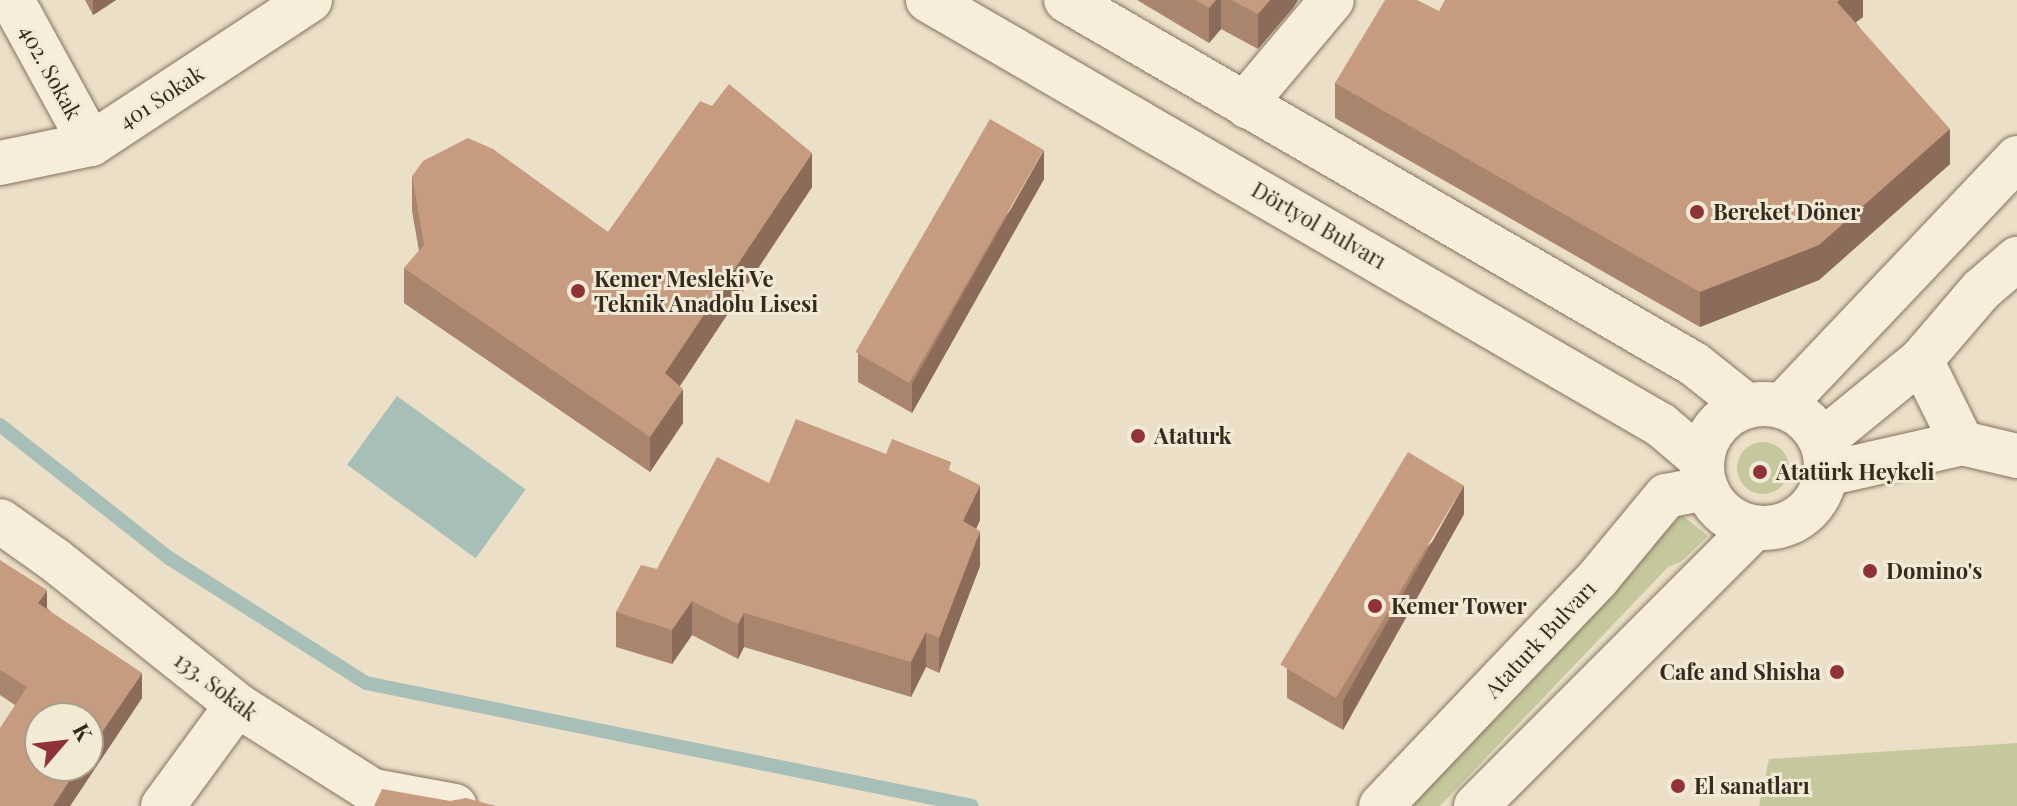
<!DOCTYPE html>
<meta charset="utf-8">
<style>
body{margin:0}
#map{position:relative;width:2017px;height:806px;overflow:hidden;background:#ebdfc7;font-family:"Playfair Display",serif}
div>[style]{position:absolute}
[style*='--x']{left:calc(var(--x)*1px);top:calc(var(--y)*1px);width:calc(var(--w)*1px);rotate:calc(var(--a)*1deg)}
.green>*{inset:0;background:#c4c89c}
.round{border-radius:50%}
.water>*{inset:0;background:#a8bfb8;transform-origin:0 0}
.stream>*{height:14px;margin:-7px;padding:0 7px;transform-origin:7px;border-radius:7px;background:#a8bfb8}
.roads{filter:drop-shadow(0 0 2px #85725e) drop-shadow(0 0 2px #85725e)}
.minor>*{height:44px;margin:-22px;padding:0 22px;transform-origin:22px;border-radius:22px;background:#f6edda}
.tertiary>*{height:44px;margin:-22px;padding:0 22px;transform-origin:22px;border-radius:22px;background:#f6edda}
.secondary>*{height:44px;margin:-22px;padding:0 22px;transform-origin:22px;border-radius:22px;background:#f6edda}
.secondary>.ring{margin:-22px;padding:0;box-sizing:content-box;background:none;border:44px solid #f6edda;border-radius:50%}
.wall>*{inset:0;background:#aa856e}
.shaded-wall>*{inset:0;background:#8b6c5a}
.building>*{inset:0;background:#c69b80;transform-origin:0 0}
.dots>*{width:22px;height:22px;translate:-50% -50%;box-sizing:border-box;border:4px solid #f3ead6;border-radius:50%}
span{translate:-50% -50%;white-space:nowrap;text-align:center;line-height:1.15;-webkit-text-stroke:6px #f3ead6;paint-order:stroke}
.street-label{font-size:22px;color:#372a20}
.poi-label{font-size:22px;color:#372a20;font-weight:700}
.left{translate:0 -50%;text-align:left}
.right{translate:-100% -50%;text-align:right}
.north{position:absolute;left:24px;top:702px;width:80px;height:80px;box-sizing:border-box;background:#f3ead6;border:2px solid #a89d8d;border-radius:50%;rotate:62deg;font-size:22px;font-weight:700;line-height:32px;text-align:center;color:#372a20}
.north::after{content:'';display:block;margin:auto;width:28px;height:36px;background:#8f3336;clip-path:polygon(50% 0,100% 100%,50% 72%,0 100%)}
</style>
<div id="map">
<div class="green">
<div class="round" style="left:1737px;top:442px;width:52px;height:52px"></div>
<div style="clip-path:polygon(1682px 515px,1708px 536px,1682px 561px,1668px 567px,1440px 806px,1406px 806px,1652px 549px,1659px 534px)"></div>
<div style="clip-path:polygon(2017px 743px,2017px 806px,1759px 806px,1769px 759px)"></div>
</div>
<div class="water">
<div style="left:397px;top:396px;width:159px;height:85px;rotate:36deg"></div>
</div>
<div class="stream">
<div style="--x:0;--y:425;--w:215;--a:38.2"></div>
<div style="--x:169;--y:558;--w:233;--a:32.4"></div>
<div style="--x:366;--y:683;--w:618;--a:11.47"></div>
</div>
<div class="roads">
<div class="minor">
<div style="--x:12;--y:0;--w:164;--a:61.3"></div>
<div style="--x:1248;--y:107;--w:20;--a:-63"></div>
<div style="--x:1257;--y:89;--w:116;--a:-49.9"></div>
<div style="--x:0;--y:521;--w:67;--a:35.3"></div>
<div style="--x:55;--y:560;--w:233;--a:38.5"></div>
<div style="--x:237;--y:705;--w:161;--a:32.3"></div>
<div style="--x:373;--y:791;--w:83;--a:10.4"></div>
<div style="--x:163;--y:806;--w:125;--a:-53.8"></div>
</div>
<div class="tertiary">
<div style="--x:0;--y:163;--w:93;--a:-11.8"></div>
<div style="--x:91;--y:144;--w:262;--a:-33.3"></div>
<div style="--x:1921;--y:360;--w:93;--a:63.7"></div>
<div style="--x:1826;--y:474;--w:139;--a:-12.8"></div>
<div style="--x:1962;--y:443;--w:57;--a:13.3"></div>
</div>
<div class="secondary">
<div style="--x:928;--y:0;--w:847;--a:30.11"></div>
<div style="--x:1661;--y:425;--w:54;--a:40.5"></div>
<div style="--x:1066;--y:0;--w:726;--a:30.1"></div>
<div style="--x:1694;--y:364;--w:68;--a:38.4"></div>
<div class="ring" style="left:1702px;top:404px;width:80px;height:80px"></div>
<div style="--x:1782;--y:406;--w:342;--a:-46.5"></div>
<div style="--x:1822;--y:441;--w:128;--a:-39.3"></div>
<div style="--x:1921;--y:360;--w:92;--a:-49.4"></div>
<div style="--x:1981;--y:290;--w:48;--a:-40.7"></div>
<div style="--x:1381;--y:806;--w:315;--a:-46.4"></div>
<div style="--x:1598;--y:578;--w:107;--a:-50.3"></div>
<div style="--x:1666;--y:496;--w:41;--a:-11.3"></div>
<div style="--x:1476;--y:806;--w:393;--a:-45"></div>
</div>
</div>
<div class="wall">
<div style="clip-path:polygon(85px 0,116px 0,93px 15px)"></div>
<div style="clip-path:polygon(1137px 0,1298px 0,1293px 8px,1258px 49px,1221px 29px,1209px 43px)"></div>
<div style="clip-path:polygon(1863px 0,1863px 17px,1856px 22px,1950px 164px,1819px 280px,1700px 327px,1335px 118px,1335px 83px,1439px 11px)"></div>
<div style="clip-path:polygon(412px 176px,608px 232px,812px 187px,680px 386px,683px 423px,650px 472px,404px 303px,404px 268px,419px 251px,412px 211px)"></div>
<div style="clip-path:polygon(1044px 179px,912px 413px,858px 382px,858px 353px)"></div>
<div style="clip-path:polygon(886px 454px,951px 471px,980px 520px,976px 529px,980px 566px,939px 673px,926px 667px,911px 697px,744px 647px,738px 659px,692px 635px,672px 664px,616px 647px,616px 612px,657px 569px,769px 483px)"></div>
<div style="clip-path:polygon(1464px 514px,1343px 730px,1287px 698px,1287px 669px)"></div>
<div style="clip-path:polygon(0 560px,47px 608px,142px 698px,70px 806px,0 806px,15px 705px,0 695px)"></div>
</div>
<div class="shaded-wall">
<div style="clip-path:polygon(93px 0,116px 0,93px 15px)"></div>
<div style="clip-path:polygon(1216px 0,1221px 0,1221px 29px,1209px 43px,1209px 8px)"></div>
<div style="clip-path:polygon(1270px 0,1298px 0,1293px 8px,1258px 49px,1258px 14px)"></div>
<div style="clip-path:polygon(1839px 0,1863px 0,1863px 17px,1837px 36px,1837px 2px)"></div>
<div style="clip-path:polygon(1950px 129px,1950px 164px,1819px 280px,1700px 327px,1700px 292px)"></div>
<div style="clip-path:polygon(1044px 150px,1044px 179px,912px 413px,912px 384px)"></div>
<div style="clip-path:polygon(812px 153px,812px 187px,665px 408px,665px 373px)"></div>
<div style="clip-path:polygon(683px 389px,683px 423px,650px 472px,650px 437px)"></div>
<div style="clip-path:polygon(980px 485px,980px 520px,963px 556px,963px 521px)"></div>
<div style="clip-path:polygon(1464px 485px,1464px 514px,1343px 730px,1343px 701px)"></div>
<div style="clip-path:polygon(980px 531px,980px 566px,939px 673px,939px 638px)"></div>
<div style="clip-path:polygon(47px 590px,47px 616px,38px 603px)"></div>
<div style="clip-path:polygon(692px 601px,692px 635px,672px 664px,672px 630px)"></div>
<div style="clip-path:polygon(744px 613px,744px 647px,738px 659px,738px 624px)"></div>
<div style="clip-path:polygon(926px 632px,926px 667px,911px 697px,911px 662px)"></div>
<div style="clip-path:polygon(142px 673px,142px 698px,70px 806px,53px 806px,79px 766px,88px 766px,88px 753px)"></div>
</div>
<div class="building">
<div style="clip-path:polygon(1195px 0,1216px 0,1209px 8px)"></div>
<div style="clip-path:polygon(1231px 0,1270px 0,1258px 14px)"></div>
<div style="clip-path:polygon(1385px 0,1417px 0,1439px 11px,1445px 0,1839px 0,1837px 2px,1950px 129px,1819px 245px,1700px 292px,1335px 83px)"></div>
<div style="clip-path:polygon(729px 84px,812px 153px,665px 373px,683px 389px,650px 437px,404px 268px,424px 245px,412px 176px,423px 161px,468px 138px,493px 149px,608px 232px,700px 101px,712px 106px)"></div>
<div style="left:990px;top:119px;width:62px;height:269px;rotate:30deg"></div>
<div style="clip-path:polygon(796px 419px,886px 454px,892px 439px,951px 462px,949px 470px,980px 485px,963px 521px,980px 531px,939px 638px,926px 632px,911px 662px,744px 613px,738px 624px,692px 601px,672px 630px,616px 612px,641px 565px,657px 569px,717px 457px,769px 483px)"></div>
<div style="left:1408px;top:452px;width:65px;height:248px;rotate:31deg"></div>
<div style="clip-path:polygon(0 560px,47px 590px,38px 603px,142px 673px,88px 753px,88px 718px,40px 718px,40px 766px,79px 766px,53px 806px,0 806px,0 728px,27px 687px,0 670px)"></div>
<div style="clip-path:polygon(382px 789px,450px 801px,466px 798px,496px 806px,374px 806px)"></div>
</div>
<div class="dots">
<div style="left:1697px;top:212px;background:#8f3336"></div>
<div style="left:578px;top:291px;background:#8f3336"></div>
<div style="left:1138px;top:436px;background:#8f3336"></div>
<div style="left:1760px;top:472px;background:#8f3336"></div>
<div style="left:1870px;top:571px;background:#8f3336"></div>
<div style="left:1375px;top:606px;background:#8f3336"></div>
<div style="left:1837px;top:672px;background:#8f3336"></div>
<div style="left:1678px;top:786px;background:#8f3336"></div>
</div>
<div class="street-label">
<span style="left:51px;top:72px;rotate:61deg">402. Sokak</span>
<span style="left:161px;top:97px;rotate:-33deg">401 Sokak</span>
<span style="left:1319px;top:225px;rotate:30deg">Dörtyol Bulvarı</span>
<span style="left:1540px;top:639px;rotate:-47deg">Ataturk Bulvarı</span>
<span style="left:216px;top:686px;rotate:37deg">133. Sokak</span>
</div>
<div class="poi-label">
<span class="left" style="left:1713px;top:212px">Bereket Döner</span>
<span class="left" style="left:594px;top:291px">Kemer Mesleki Ve<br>Teknik Anadolu Lisesi</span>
<span class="left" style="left:1154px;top:436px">Ataturk</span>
<span class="left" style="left:1776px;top:472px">Atatürk Heykeli</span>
<span class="left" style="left:1886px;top:571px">Domino's</span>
<span class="left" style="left:1391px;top:606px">Kemer Tower</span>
<span class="right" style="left:1821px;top:672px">Cafe and Shisha</span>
<span class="left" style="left:1694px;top:786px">El sanatları</span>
</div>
<div class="north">K</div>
</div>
